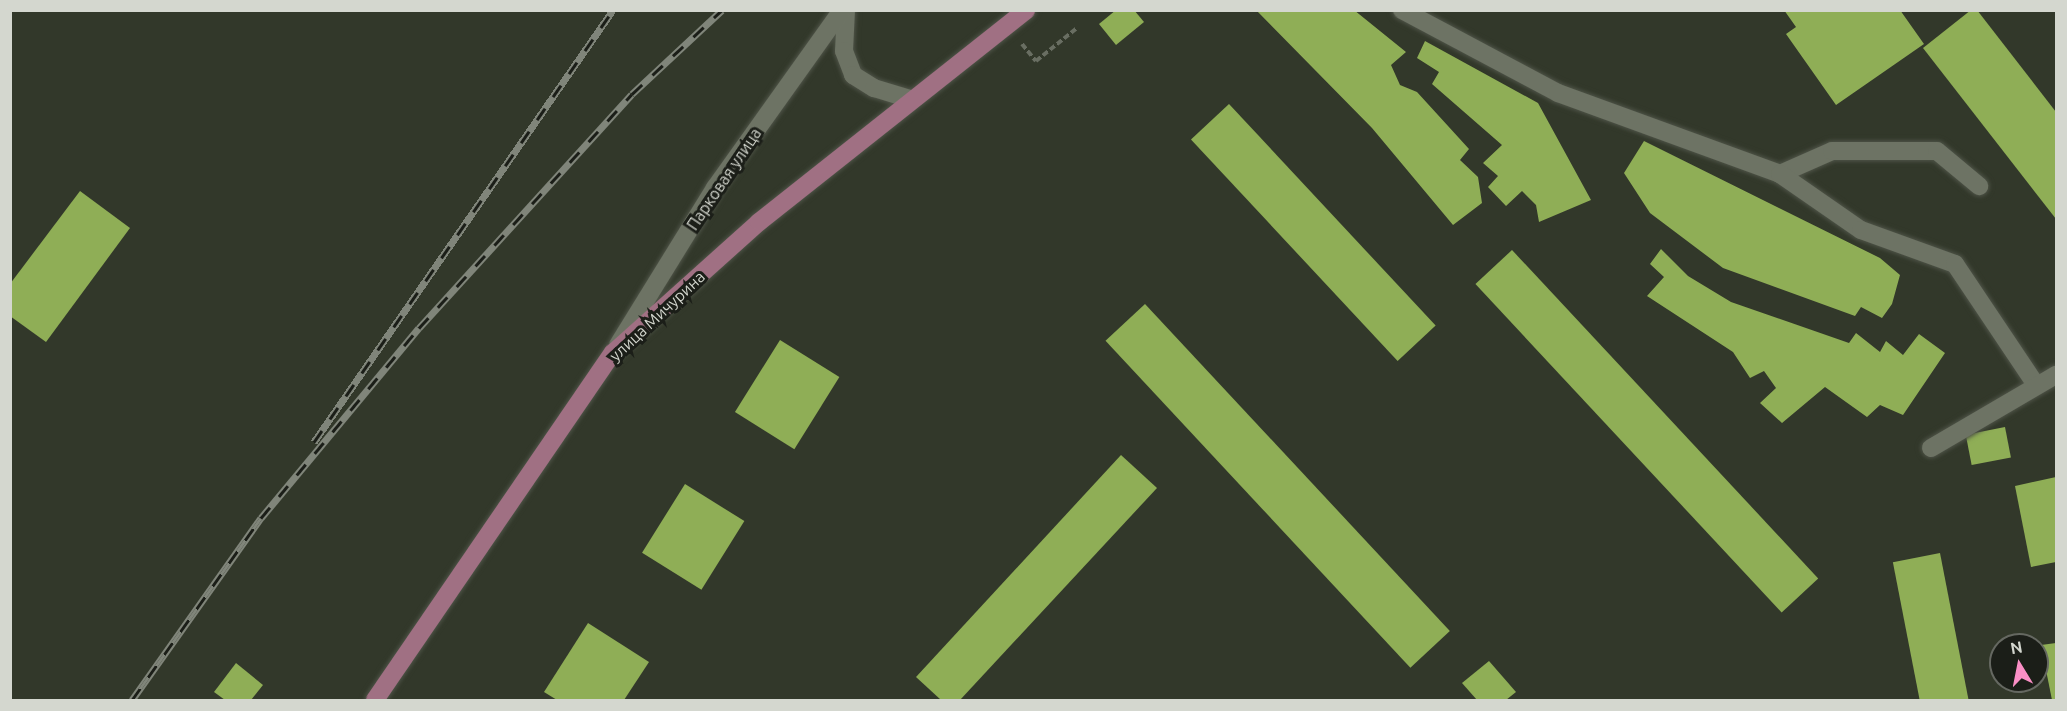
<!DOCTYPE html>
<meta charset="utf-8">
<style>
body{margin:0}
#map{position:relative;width:2067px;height:711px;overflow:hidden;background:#32382a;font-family:Ubuntu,sans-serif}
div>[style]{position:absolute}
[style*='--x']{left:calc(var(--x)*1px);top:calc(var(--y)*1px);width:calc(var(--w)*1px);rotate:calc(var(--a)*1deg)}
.building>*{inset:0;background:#8fae56;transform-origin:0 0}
.path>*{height:4px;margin-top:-2px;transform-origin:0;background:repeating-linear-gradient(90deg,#696e62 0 6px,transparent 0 9px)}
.roads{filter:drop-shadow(0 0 2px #4e5347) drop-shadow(0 0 2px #4e5347)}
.minor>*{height:18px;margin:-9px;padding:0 9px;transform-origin:9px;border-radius:9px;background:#6d7364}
.major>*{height:18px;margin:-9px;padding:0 9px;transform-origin:9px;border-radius:9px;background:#a07083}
.rail>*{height:7px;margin-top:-3.5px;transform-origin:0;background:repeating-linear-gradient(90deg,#1b1e18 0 14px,#80857a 0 28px);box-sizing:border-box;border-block:2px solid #80857a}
span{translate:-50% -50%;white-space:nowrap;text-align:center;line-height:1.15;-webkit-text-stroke:6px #1b1e18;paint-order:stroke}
.street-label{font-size:16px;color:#d4d7cf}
.frame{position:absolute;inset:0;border:12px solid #d4d7cf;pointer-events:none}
.north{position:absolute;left:1989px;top:633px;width:60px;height:60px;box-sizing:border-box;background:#1b1e18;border:2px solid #656861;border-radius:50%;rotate:350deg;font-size:16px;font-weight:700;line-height:24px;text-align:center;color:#d4d7cf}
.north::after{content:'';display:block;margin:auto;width:21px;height:27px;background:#fb8fc6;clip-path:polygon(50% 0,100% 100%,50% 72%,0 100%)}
</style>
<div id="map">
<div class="building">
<div style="clip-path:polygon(1116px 10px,1134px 10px,1144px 22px,1116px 45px,1099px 24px)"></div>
<div style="clip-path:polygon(1256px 10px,1354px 10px,1406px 52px,1391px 65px,1400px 85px,1417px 92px,1469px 149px,1460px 160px,1478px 177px,1482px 203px,1453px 225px,1372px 128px)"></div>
<div style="clip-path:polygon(1784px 10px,1900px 10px,1924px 44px,1836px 105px,1786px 34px,1796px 27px)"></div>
<div style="clip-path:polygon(1971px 10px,1977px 10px,2056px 112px,2056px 219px,1923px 48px)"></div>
<div style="clip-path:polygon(1425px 41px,1538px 103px,1591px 200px,1539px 222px,1536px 205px,1522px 191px,1506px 206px,1488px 187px,1498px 176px,1483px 163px,1502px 145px,1432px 84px,1439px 72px,1417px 58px)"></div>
<div style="left:1229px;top:104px;width:303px;height:52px;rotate:47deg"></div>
<div style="clip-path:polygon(1644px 141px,1880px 258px,1900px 275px,1892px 304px,1882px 318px,1861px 307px,1855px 316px,1723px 268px,1650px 213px,1624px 173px)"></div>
<div style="clip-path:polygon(80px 191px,130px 228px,46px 342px,10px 316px,10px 284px)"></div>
<div style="clip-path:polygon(1661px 249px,1688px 276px,1731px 302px,1849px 343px,1856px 333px,1880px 352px,1886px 341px,1903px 355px,1919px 334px,1945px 353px,1903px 415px,1880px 405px,1867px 417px,1825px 387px,1782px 423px,1760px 403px,1776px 388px,1764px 371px,1750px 378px,1733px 352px,1647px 296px,1664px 277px,1650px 264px)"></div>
<div style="left:1512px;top:250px;width:449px;height:50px;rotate:47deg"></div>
<div style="left:1145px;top:304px;width:447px;height:54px;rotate:47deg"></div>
<div style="left:780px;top:340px;width:70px;height:85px;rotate:32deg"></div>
<div style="left:2005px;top:427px;width:31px;height:40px;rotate:79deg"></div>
<div style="clip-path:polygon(1121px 455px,1157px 488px,960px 700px,941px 700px,916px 677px)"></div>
<div style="clip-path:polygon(2056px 477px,2056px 562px,2031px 567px,2015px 486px)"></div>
<div style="left:685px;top:484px;width:70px;height:81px;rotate:32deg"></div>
<div style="left:1940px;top:553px;width:150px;height:48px;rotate:79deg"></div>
<div style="clip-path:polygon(588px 623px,649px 662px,624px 700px,557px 700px,544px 692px)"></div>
<div style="clip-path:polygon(2056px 643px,2056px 700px,2052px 700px,2041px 645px)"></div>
<div style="clip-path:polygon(1489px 661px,1516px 692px,1506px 700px,1477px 700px,1462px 683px)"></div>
<div style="clip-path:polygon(236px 663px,263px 685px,251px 700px,225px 700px,214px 692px)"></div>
</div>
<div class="path">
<div style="--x:1022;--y:44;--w:22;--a:51"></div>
<div style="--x:1036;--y:61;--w:53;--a:-38.8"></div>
</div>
<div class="roads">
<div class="minor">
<div style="--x:846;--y:10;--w:41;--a:92.8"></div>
<div style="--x:844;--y:51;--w:26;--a:69"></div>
<div style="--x:853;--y:75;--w:25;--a:32"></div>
<div style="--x:874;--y:88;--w:39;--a:17"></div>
<div style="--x:1402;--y:10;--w:177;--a:28"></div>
<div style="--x:1558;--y:93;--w:236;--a:20"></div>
<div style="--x:1780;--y:174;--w:57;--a:-23.9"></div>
<div style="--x:1832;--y:151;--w:105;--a:0"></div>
<div style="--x:1937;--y:151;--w:55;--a:39.8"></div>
<div style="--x:1780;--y:174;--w:98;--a:34.7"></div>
<div style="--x:1861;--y:230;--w:100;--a:19.9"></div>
<div style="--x:1955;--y:264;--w:146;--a:56.2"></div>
<div style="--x:618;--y:345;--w:185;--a:-58.3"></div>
<div style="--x:715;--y:188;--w:219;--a:-54.5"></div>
<div style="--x:1931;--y:448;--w:145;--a:-30.3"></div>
</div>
<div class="major">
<div style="--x:375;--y:700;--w:421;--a:-55.6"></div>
<div style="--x:613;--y:353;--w:196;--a:-41.9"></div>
<div style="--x:759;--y:222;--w:341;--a:-38.4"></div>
</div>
</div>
<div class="rail">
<div style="--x:314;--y:442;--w:525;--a:-55.31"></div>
<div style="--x:132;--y:700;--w:223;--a:-54.7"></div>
<div style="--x:261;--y:518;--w:247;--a:-50.3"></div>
<div style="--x:419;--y:328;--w:316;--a:-47.7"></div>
<div style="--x:632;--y:94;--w:123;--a:-43"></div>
</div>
<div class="street-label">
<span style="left:724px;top:179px;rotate:-56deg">Парковая улица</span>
<span style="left:657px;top:316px;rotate:-43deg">улица Мичурина</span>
</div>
<div class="frame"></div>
<div class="north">N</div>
</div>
